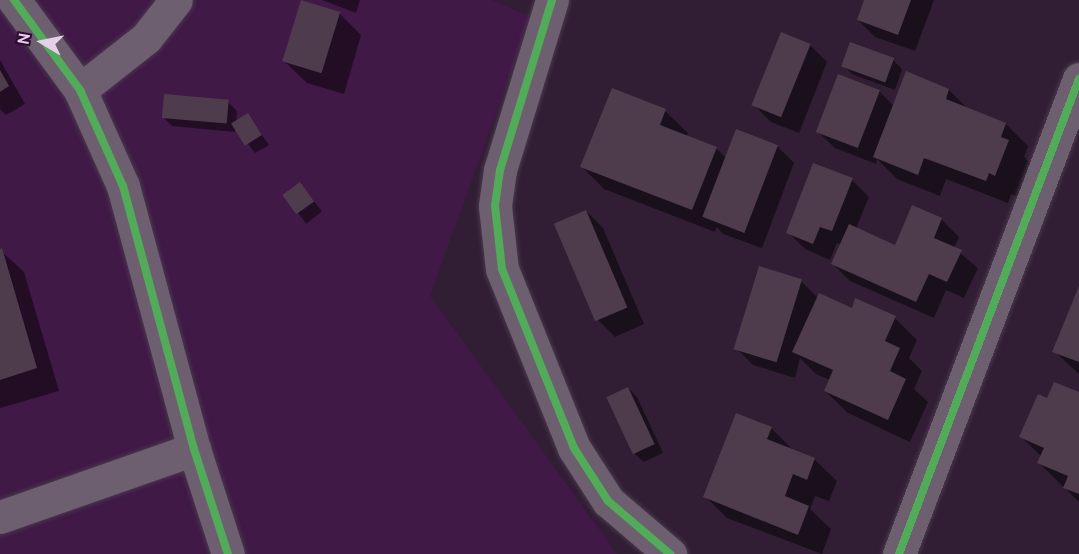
<!DOCTYPE html>
<style>
body{margin:0}
#map{position:relative;width:1079px;height:554px;overflow:hidden;background:#311e34;font-family:Cabin,sans-serif}
div>[style]{position:absolute}
[style*='--x']{left:calc(var(--x)*1px);top:calc(var(--y)*1px);width:calc(var(--w)*1px);rotate:calc(var(--a)*1deg)}
.built>*{inset:0;background:#401947}
.shadow>*{inset:0;background:#0007;transform-origin:0 0}
.building>*{inset:0;background:#4e3c4c;transform-origin:0 0}
.roads{filter:drop-shadow(0 0 2px #49394c) drop-shadow(0 0 2px #49394c)}
.minor>*{height:33px;margin:-16.5px;padding:0 16.5px;transform-origin:16.5px;border-radius:16.5px;background:#6d5f70}
.cycleway>*{height:8px;margin:-4px;padding:0 4px;transform-origin:4px;border-radius:4px;background:#51ab58}
span{translate:-50% -50%;white-space:nowrap;text-align:center;line-height:1.15;-webkit-text-stroke:5px #2e0934;paint-order:stroke}
.north{position:absolute;left:12px;top:12px;width:60px;height:60px;-webkit-text-stroke:4px #2e0934;paint-order:stroke;rotate:280deg;font-size:16px;font-weight:700;line-height:24px;text-align:center;color:#e6cfe9}
.north::after{content:'';display:block;margin:auto;width:21px;height:27px;background:#e6cfe9;clip-path:polygon(50% 0,100% 100%,50% 72%,0 100%)}
</style>
<div id="map">
<div class="built">
<div style="clip-path:polygon(0 0,492px 0,531px 17px,430px 296px,617px 554px,0 554px)"></div>
</div>
<div class="shadow">
<div style="clip-path:polygon(322px 0,360px 0,356px 13px)"></div>
<div style="clip-path:polygon(866px 0,934px 0,915px 51px,875px 37px,858px 20px)"></div>
<div style="clip-path:polygon(339px 13px,361px 35px,344px 94px,307px 83px,284px 61px)"></div>
<div style="clip-path:polygon(810px 45px,827px 62px,799px 133px,771px 122px,754px 105px)"></div>
<div style="clip-path:polygon(0 60px,25px 104px,6px 115px,0 109px)"></div>
<div style="clip-path:polygon(893px 60px,902px 69px,895px 90px,852px 74px,843px 65px)"></div>
<div style="clip-path:polygon(613px 90px,665px 111px,688px 133px,686px 137px,717px 149px,727px 159px,777px 146px,794px 163px,762px 248px,723px 234px,717px 227px,715px 232px,604px 189px,582px 167px)"></div>
<div style="clip-path:polygon(949px 90px,969px 110px,1006px 124px,1028px 146px,1024px 157px,1031px 164px,1017px 197px,1011px 194px,1008px 203px,946px 179px,940px 196px,897px 179px,877px 159px,876px 164px,835px 148px,818px 132px,879px 91px,894px 106px)"></div>
<div style="clip-path:polygon(228px 102px,237px 111px,236px 123px,248px 115px,269px 145px,255px 153px,235px 128px,235px 132px,172px 126px,163px 117px)"></div>
<div style="clip-path:polygon(814px 165px,852px 180px,869px 197px,856px 229px,895px 247px,913px 207px,942px 220px,959px 237px,954px 248px,978px 268px,964px 298px,946px 290px,934px 318px,850px 281px,833px 264px,841px 244px,837px 243px,830px 260px,805px 249px,788px 232px)"></div>
<div style="left:300px;top:184px;width:35px;height:20px;rotate:51deg"></div>
<div style="clip-path:polygon(586px 211px,603px 228px,644px 324px,615px 337px,598px 320px)"></div>
<div style="clip-path:polygon(0 250px,24px 272px,59px 391px,0 408px)"></div>
<div style="clip-path:polygon(801px 281px,818px 298px,853px 310px,895px 318px,917px 340px,909px 358px,922px 371px,914px 389px,928px 402px,910px 442px,848px 413px,825px 391px,830px 380px,816px 374px,800px 358px,795px 378px,753px 365px,736px 348px)"></div>
<div style="clip-path:polygon(1079px 290px,1079px 374px,1054px 351px)"></div>
<div style="clip-path:polygon(628px 388px,637px 397px,663px 453px,644px 462px,635px 454px,608px 398px)"></div>
<div style="clip-path:polygon(1079px 394px,1079px 502px,1039px 463px,1042px 457px,1021px 437px,1048px 400px)"></div>
<div style="clip-path:polygon(771px 428px,794px 451px,814px 459px,837px 481px,829px 501px,815px 496px,810px 509px,831px 529px,822px 554px,727px 518px,705px 496px)"></div>
</div>
<div class="building">
<div style="left:301px;top:0;width:41px;height:64px;rotate:17deg"></div>
<div style="clip-path:polygon(864px 0,911px 0,898px 35px,857px 20px)"></div>
<div style="left:781px;top:32px;width:32px;height:79px;rotate:22deg"></div>
<div style="left:850px;top:42px;width:47px;height:26px;rotate:20deg"></div>
<div style="clip-path:polygon(0 70px,9px 86px,0 92px)"></div>
<div style="clip-path:polygon(906px 71px,949px 89px,946px 99px,1006px 123px,1001px 137px,1009px 140px,995px 176px,989px 173px,986px 181px,924px 158px,918px 175px,873px 157px)"></div>
<div style="left:838px;top:74px;width:45px;height:62px;rotate:21deg"></div>
<div style="clip-path:polygon(612px 88px,666px 109px,660px 125px,717px 147px,692px 210px,580px 167px)"></div>
<div style="left:164px;top:94px;width:65px;height:24px;rotate:5deg"></div>
<div style="left:248px;top:113px;width:26px;height:20px;rotate:58deg"></div>
<div style="left:736px;top:129px;width:45px;height:94px;rotate:21deg"></div>
<div style="clip-path:polygon(813px 163px,853px 178px,832px 231px,820px 227px,813px 244px,786px 233px)"></div>
<div style="left:300px;top:182px;width:24px;height:22px;rotate:54deg"></div>
<div style="clip-path:polygon(912px 205px,942px 218px,934px 238px,962px 250px,947px 282px,929px 274px,916px 302px,831px 264px,849px 224px,895px 245px)"></div>
<div style="left:586px;top:210px;width:106px;height:35px;rotate:67deg"></div>
<div style="clip-path:polygon(2px 248px,37px 368px,0 380px,0 249px)"></div>
<div style="left:759px;top:266px;width:45px;height:87px;rotate:17deg"></div>
<div style="clip-path:polygon(1079px 286px,1079px 362px,1052px 352px)"></div>
<div style="clip-path:polygon(819px 293px,852px 308px,855px 298px,896px 316px,885px 341px,900px 348px,890px 371px,906px 379px,888px 420px,824px 391px,833px 370px,792px 352px)"></div>
<div style="clip-path:polygon(1054px 382px,1079px 392px,1079px 494px,1063px 488px,1068px 476px,1037px 463px,1044px 448px,1019px 437px,1038px 394px,1047px 398px)"></div>
<div style="left:628px;top:387px;width:63px;height:24px;rotate:65deg"></div>
<div style="clip-path:polygon(736px 413px,772px 427px,767px 439px,815px 458px,807px 480px,793px 474px,785px 496px,809px 506px,798px 535px,703px 497px)"></div>
</div>
<div class="roads">
<div class="minor">
<div style="--x:14;--y:0;--w:112;--a:53.7"></div>
<div style="--x:80;--y:90;--w:105;--a:65.9"></div>
<div style="--x:123;--y:186;--w:272;--a:74.9"></div>
<div style="--x:194;--y:449;--w:110;--a:72.1"></div>
<div style="--x:552;--y:0;--w:178;--a:107"></div>
<div style="--x:500;--y:170;--w:36;--a:98"></div>
<div style="--x:495;--y:206;--w:63;--a:83.7"></div>
<div style="--x:502;--y:269;--w:193;--a:68.1"></div>
<div style="--x:574;--y:448;--w:63;--a:57.3"></div>
<div style="--x:608;--y:501;--w:82;--a:40.5"></div>
<div style="--x:80;--y:90;--w:84;--a:-38.2"></div>
<div style="--x:146;--y:38;--w:48;--a:-51.7"></div>
<div style="--x:0;--y:517;--w:206;--a:-19.3"></div>
<div style="--x:899;--y:554;--w:508;--a:-69.25"></div>
</div>
</div>
<div class="cycleway">
<div style="--x:14;--y:0;--w:112;--a:53.7"></div>
<div style="--x:80;--y:90;--w:105;--a:65.9"></div>
<div style="--x:123;--y:186;--w:272;--a:74.9"></div>
<div style="--x:194;--y:449;--w:110;--a:72.1"></div>
<div style="--x:552;--y:0;--w:178;--a:107"></div>
<div style="--x:500;--y:170;--w:36;--a:98"></div>
<div style="--x:495;--y:206;--w:63;--a:83.7"></div>
<div style="--x:502;--y:269;--w:193;--a:68.1"></div>
<div style="--x:574;--y:448;--w:63;--a:57.3"></div>
<div style="--x:608;--y:501;--w:82;--a:40.5"></div>
<div style="--x:899;--y:554;--w:508;--a:-69.25"></div>
</div>
<div class="north">N</div>
</div>
